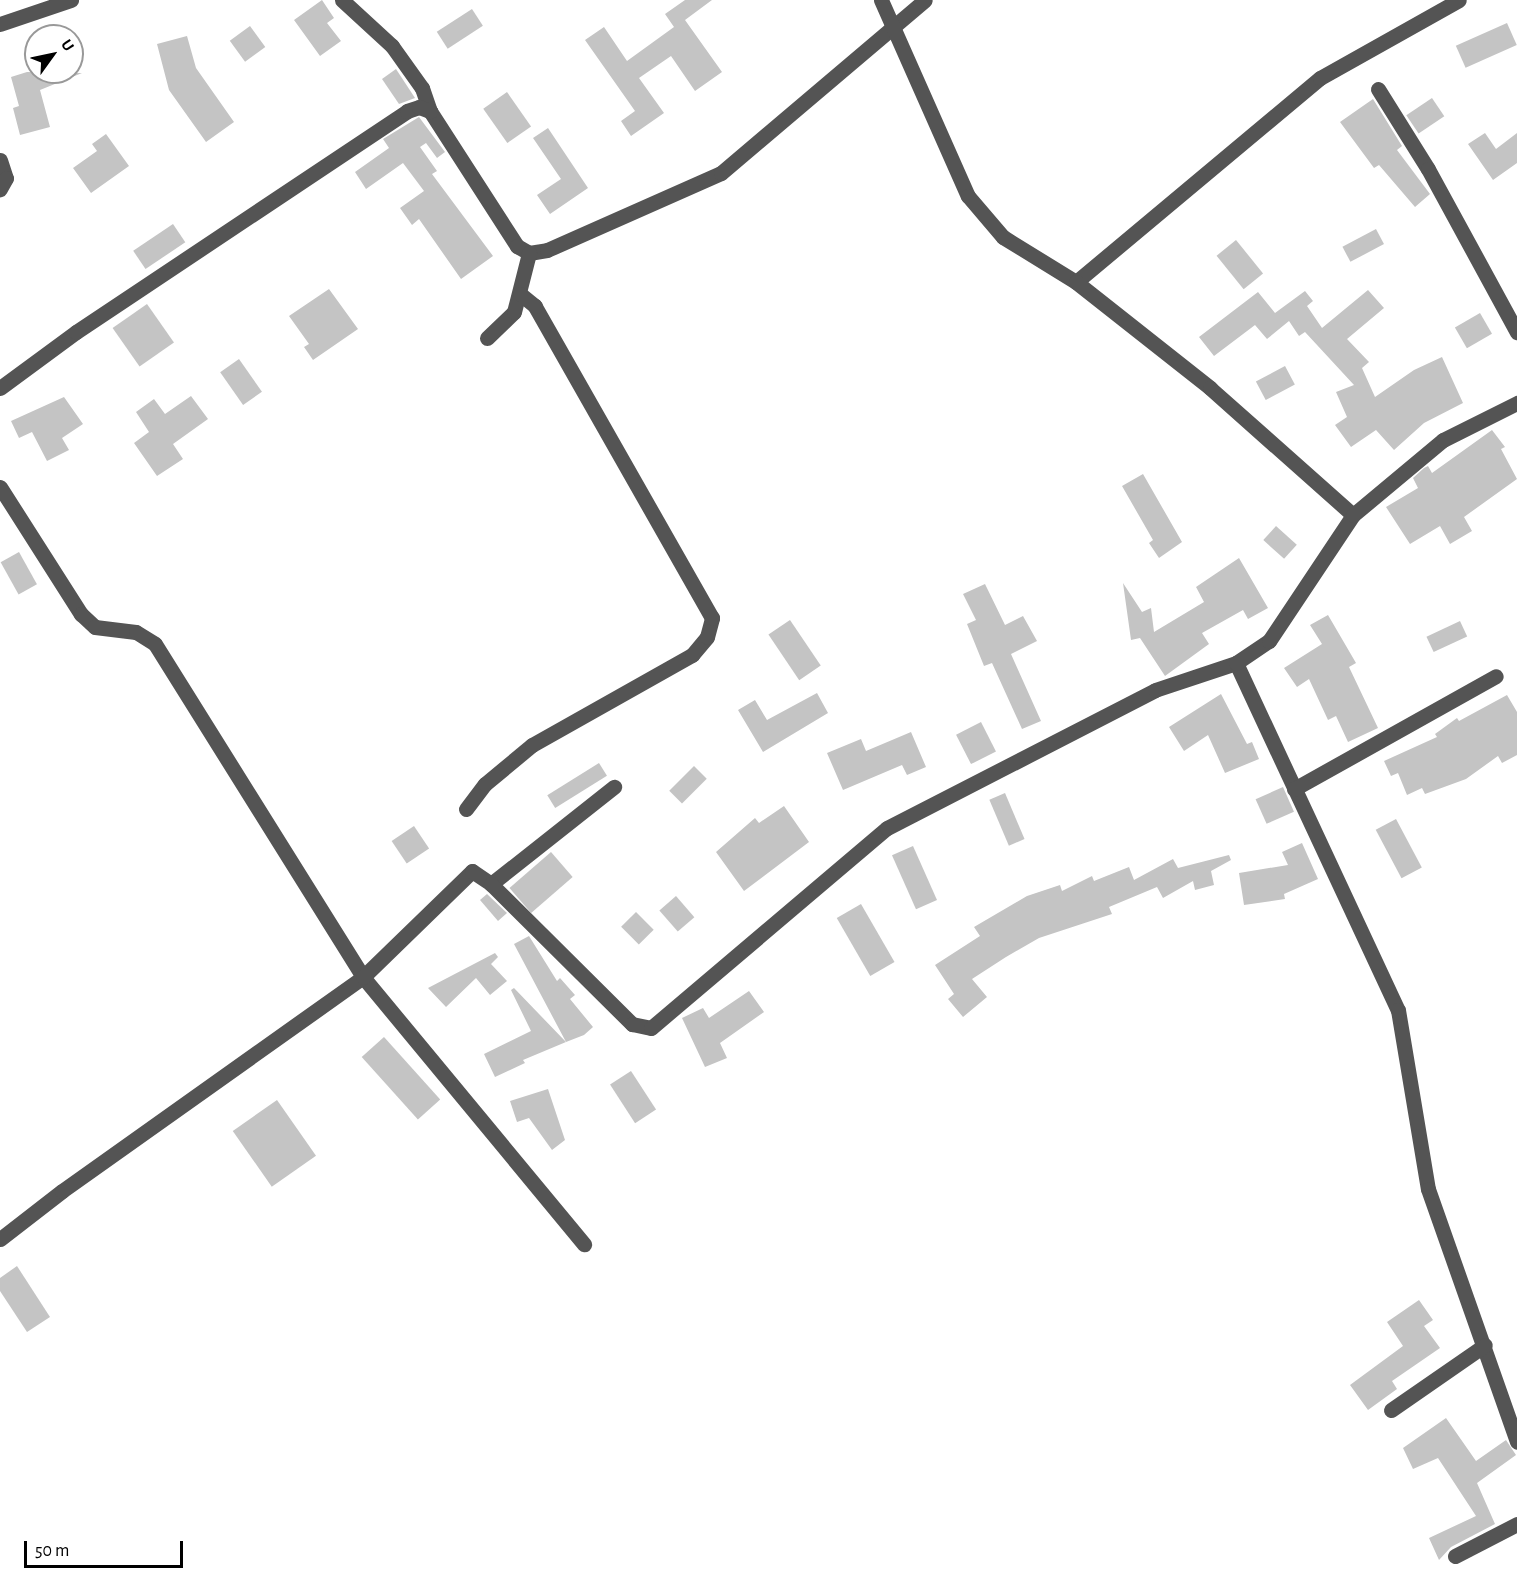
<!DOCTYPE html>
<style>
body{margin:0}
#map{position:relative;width:1517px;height:1592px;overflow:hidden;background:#fff;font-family:"Alegreya Sans",sans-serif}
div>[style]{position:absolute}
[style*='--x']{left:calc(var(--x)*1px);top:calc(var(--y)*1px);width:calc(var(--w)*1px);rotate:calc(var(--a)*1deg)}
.building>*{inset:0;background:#c4c4c4;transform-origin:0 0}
.minor>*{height:15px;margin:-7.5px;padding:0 7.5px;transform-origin:7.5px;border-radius:7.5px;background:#545454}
span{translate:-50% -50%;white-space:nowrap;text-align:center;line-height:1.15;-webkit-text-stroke:5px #fff;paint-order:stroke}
.north{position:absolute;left:24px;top:24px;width:60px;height:60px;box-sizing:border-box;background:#fff;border:2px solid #999;border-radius:50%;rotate:57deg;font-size:16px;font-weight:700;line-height:24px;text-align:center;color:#000}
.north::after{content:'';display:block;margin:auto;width:21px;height:27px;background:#000;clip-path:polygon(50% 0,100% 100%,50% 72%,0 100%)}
.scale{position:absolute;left:24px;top:1541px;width:159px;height:27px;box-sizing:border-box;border:3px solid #000;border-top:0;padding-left:8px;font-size:18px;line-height:21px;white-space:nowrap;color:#000;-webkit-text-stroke:4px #fff;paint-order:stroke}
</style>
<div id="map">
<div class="building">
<div style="clip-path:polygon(322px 0,334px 18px,327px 23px,341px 41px,320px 56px,294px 20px)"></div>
<div style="clip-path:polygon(685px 0,712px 0,685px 20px,722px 72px,695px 91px,671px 56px,639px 78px,664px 113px,631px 136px,621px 121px,635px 111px,585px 40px,604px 27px,627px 61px,674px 27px,665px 14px)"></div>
<div style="left:472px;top:9px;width:20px;height:42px;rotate:57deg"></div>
<div style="left:1507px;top:23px;width:24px;height:56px;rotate:66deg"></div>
<div style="left:250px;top:26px;width:26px;height:25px;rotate:54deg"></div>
<div style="clip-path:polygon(187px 36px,196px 68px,234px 122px,206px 142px,169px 90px,157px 44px)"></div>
<div style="clip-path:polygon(396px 69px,415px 98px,399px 104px,382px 79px)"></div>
<div style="clip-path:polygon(27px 72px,82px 73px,40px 90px,50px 127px,20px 135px,13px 108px,19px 106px,11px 77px)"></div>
<div style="left:507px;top:92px;width:42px;height:29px;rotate:55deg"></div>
<div style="left:1432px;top:98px;width:22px;height:31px;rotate:56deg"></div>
<div style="clip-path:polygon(1373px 99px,1402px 146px,1397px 150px,1430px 194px,1415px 207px,1379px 165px,1374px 168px,1340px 122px)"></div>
<div style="clip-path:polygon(419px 117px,445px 152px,437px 158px,426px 143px,420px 147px,437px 171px,432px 174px,493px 256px,461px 279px,419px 219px,412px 225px,400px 208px,424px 191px,403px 163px,366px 189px,355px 172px,389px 148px,383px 139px)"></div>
<div style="clip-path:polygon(548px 128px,588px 188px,550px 214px,537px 195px,561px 179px,533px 138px)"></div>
<div style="clip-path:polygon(1485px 133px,1496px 149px,1517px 133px,1517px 163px,1493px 180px,1468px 144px)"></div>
<div style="clip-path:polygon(106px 134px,129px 166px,91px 193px,73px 168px,97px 151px,92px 144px)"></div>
<div style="left:173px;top:224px;width:22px;height:48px;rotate:56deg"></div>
<div style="left:1376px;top:229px;width:17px;height:38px;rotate:62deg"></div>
<div style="left:1236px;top:240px;width:43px;height:25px;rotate:51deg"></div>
<div style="clip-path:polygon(329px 289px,358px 329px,313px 360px,304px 347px,309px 344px,289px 316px)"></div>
<div style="clip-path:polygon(1368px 290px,1384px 308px,1347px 339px,1369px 362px,1362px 368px,1375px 397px,1414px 370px,1442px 357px,1463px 403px,1424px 423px,1394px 450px,1376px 430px,1351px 447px,1335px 425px,1347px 417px,1336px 392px,1354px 385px,1305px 332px,1299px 336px,1289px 321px,1267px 339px,1255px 325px,1214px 356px,1199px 337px,1258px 292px,1275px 313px,1305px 291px,1313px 301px,1307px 306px,1322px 328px)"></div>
<div style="left:147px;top:304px;width:47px;height:42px;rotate:55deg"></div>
<div style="left:1480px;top:313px;width:24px;height:29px;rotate:60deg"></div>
<div style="left:239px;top:359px;width:40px;height:23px;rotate:55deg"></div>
<div style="left:1285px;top:366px;width:21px;height:33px;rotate:62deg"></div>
<div style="clip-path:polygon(191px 396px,208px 419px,173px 444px,183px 459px,157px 476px,134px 443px,149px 432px,136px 412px,154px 399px,165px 414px)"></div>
<div style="clip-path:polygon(64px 397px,83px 424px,62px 438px,69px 450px,47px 461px,32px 432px,19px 438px,11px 421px)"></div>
<div style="clip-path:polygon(1492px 430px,1505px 447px,1501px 449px,1517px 479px,1464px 517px,1472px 531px,1450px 544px,1440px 526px,1410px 544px,1386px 507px,1418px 488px,1413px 478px,1424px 468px,1428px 466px,1432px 473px)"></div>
<div style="clip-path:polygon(1143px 474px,1182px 542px,1159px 558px,1149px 543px,1153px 540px,1122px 486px)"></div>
<div style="left:1276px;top:526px;width:28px;height:19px;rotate:42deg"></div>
<div style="left:19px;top:552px;width:37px;height:21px;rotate:61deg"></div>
<div style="clip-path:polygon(1239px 558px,1268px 608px,1248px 619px,1243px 610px,1202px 633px,1209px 644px,1165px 676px,1140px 638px,1131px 640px,1123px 583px,1142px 612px,1151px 608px,1154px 632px,1204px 602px,1196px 587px)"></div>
<div style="clip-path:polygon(985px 584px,1005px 625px,1023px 616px,1037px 641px,1011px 654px,1041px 721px,1022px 729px,992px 663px,984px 666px,967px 624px,976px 620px,963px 594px)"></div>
<div style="clip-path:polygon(1328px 615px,1356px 663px,1349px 667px,1378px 728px,1348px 742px,1336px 716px,1328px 720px,1309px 679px,1297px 687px,1284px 668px,1322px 644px,1310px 625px)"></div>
<div style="left:790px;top:620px;width:55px;height:26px;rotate:56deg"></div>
<div style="left:1460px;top:621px;width:17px;height:37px;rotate:65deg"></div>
<div style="clip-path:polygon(817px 693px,828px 713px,763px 752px,738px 710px,755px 700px,767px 720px)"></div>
<div style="clip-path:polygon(1221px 694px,1247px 744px,1252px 742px,1259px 759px,1225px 773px,1208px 735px,1184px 751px,1169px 727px)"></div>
<div style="clip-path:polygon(1507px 695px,1517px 712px,1517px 755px,1502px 763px,1498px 756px,1466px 779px,1425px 794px,1422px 788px,1407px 795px,1398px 773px,1391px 776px,1384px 761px,1437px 737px,1435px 734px,1457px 718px,1459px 721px)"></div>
<div style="left:981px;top:722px;width:33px;height:28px;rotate:63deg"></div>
<div style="clip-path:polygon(911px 732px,926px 767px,907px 775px,902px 765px,843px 790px,827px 753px,861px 739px,866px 751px)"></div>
<div style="left:599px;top:763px;width:15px;height:61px;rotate:58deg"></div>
<div style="left:694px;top:766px;width:18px;height:35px;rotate:45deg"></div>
<div style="left:1283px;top:787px;width:27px;height:30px;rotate:66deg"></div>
<div style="left:1005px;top:793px;width:50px;height:17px;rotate:67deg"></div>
<div style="clip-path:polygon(784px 806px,809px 842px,744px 891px,716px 852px,755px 818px,759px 823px)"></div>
<div style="left:1396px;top:819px;width:55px;height:23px;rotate:62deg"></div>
<div style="left:414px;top:826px;width:27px;height:27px;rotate:56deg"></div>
<div style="clip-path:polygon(1302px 843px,1318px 879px,1284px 894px,1285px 899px,1244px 905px,1239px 873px,1288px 865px,1282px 852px)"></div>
<div style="left:913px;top:846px;width:59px;height:23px;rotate:66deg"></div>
<div style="left:551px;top:852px;width:33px;height:55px;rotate:49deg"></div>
<div style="clip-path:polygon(1229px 855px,1231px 860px,1211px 871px,1214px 885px,1195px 890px,1193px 881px,1163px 898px,1157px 887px,1109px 907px,1112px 914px,1039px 938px,1006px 957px,972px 979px,987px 997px,963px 1017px,948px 999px,954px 994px,935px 965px,980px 936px,974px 927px,1027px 896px,1060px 885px,1062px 891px,1092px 876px,1094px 881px,1129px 867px,1134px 880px,1173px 859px,1178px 868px)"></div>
<div style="clip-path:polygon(487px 894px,507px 913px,498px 921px,480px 900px)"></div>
<div style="left:676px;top:896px;width:28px;height:22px;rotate:49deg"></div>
<div style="left:861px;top:904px;width:67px;height:28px;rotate:60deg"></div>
<div style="left:636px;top:912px;width:25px;height:21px;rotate:45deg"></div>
<div style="clip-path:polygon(529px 936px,557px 981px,560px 978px,575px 995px,570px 999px,593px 1027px,584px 1035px,566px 1042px,514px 944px)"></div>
<div style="clip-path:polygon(495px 953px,498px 957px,491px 964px,507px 981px,490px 995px,476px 978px,446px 1007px,428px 988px)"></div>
<div style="clip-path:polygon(514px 988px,566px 1042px,523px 1060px,525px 1063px,495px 1077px,484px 1054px,531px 1031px,511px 990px)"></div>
<div style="clip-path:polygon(749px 991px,764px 1012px,720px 1043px,727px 1058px,705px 1067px,682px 1018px,703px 1008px,709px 1018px)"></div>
<div style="left:384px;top:1037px;width:84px;height:30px;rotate:48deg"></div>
<div style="left:631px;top:1071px;width:46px;height:25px;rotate:57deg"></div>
<div style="clip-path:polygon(548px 1089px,565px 1140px,552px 1150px,529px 1118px,517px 1122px,510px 1101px)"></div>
<div style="left:277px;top:1100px;width:68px;height:54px;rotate:55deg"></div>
<div style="clip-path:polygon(17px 1266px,50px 1317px,27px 1332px,0 1291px,0 1278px)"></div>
<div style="clip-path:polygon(1419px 1300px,1433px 1320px,1424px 1326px,1440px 1348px,1392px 1381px,1397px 1389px,1368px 1410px,1350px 1385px,1403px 1346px,1387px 1322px)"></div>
<div style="clip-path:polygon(1446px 1418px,1476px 1461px,1506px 1440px,1516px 1455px,1477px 1483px,1495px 1524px,1451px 1547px,1439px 1560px,1429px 1538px,1476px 1516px,1438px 1458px,1413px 1469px,1403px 1448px)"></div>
</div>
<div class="minor">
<div style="--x:342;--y:0;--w:68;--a:42.6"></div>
<div style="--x:392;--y:46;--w:52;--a:54.5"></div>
<div style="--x:422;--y:88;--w:24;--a:71"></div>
<div style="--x:430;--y:111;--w:161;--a:57.2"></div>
<div style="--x:517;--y:246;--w:14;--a:30"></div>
<div style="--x:529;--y:253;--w:18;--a:-9"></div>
<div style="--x:547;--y:250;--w:190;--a:-23.9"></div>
<div style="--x:721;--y:173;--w:267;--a:-40.3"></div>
<div style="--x:881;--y:0;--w:214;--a:66.1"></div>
<div style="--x:968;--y:196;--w:54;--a:49.5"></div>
<div style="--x:1003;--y:237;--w:86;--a:31.7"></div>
<div style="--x:1076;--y:282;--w:318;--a:-39.9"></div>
<div style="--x:1320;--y:78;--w:159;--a:-29.3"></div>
<div style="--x:0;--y:24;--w:75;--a:-18.7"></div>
<div style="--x:1378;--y:89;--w:94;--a:58"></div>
<div style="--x:1428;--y:169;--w:186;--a:61.4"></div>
<div style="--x:0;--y:160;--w:19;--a:72"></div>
<div style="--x:6;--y:178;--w:13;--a:119"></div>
<div style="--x:1076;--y:282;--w:171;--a:38.3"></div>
<div style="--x:1210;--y:388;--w:191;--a:41.6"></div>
<div style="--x:487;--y:338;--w:37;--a:-44"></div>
<div style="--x:514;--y:312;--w:61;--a:-75.7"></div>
<div style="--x:0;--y:388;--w:94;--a:-36.4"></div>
<div style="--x:76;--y:332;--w:398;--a:-33.7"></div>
<div style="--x:407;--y:111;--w:13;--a:-18"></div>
<div style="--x:419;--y:107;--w:12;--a:20"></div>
<div style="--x:0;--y:487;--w:151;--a:57.5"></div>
<div style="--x:81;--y:614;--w:19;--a:43"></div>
<div style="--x:95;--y:627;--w:41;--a:7"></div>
<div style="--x:136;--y:632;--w:22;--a:32"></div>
<div style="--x:155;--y:644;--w:393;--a:58"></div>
<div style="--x:363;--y:977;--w:347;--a:50.4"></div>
<div style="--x:1236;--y:663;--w:383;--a:65"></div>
<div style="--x:1398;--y:1010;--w:181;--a:80.5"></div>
<div style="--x:1428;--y:1189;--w:268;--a:70.6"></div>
<div style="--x:1294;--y:789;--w:231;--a:-29.2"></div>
<div style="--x:466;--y:809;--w:31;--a:-53"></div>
<div style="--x:485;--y:784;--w:61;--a:-39.7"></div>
<div style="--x:532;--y:745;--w:184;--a:-29.4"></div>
<div style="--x:692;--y:655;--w:23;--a:-50"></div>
<div style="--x:707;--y:637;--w:20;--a:-75"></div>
<div style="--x:712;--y:618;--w:359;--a:-119.6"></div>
<div style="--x:535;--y:306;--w:19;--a:-141"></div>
<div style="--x:491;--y:884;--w:157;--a:-38.3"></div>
<div style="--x:0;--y:1239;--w:78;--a:-37.7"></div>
<div style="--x:62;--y:1191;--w:369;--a:-35.4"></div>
<div style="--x:363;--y:977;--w:152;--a:-44.2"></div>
<div style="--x:472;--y:871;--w:23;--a:34"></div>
<div style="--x:491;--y:884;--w:199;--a:44.8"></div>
<div style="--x:632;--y:1024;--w:19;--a:12"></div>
<div style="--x:651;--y:1028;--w:309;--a:-40.3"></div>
<div style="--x:887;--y:828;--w:301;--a:-27.2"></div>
<div style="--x:1155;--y:690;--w:85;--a:-18.4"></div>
<div style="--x:1236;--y:663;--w:40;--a:-34"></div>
<div style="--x:1269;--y:641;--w:151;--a:-56.3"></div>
<div style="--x:1353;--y:515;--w:117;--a:-39.8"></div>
<div style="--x:1443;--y:440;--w:83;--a:-26.6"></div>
<div style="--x:1391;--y:1410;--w:114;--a:-34.7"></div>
<div style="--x:1455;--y:1556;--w:70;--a:-27.3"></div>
</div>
<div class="north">U</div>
<div class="scale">50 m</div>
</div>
